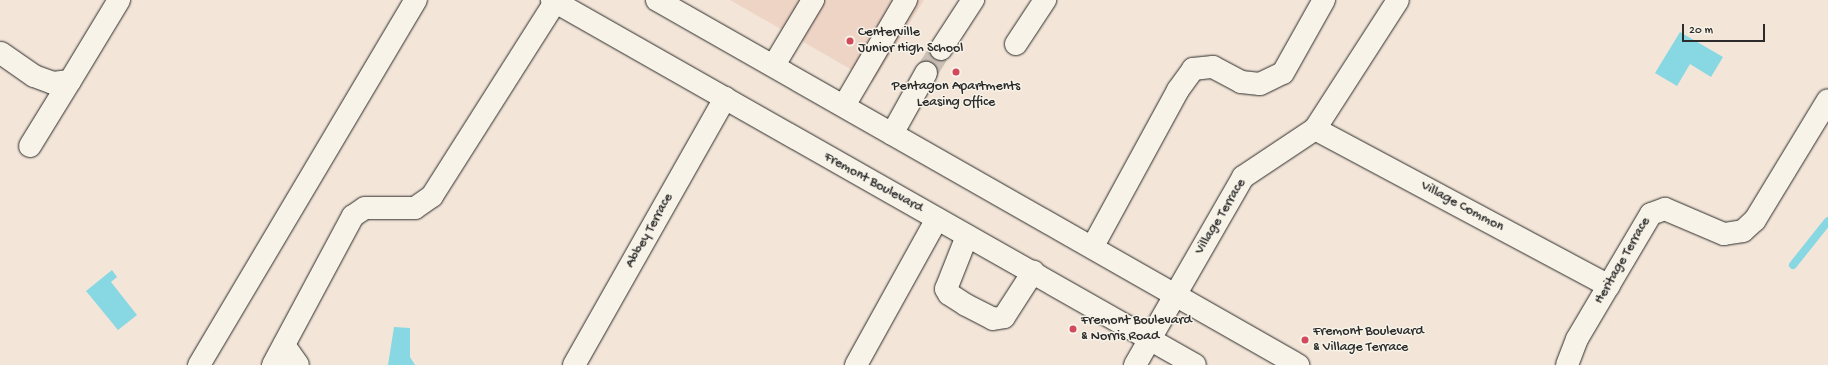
<!DOCTYPE html>
<style>
body{margin:0}
#map{position:relative;width:1828px;height:365px;overflow:hidden;background:#f3e5d8;font-family:"Gochi Hand",sans-serif}
div>[style]{position:absolute}
[style*='--x']{left:calc(var(--x)*1px);top:calc(var(--y)*1px);width:calc(var(--w)*1px);rotate:calc(var(--a)*1deg)}
.built>*{inset:0;background:#eed4c5}
.water>*{inset:0;background:#87d8e3}
.stream>*{height:8px;margin:-4px;padding:0 4px;transform-origin:4px;border-radius:4px;background:#87d8e3}
.minor-tunnel>*{height:22px;margin-top:-11px;transform-origin:0;background:repeating-linear-gradient(90deg,#cbc0b5 0 22px,transparent 0 33px)}
.roads{filter:drop-shadow(0 0 1px #2b2b2b) drop-shadow(0 0 1px #2b2b2b)}
.minor>*{height:22px;margin:-11px;padding:0 11px;transform-origin:11px;border-radius:11px;background:#f7f3e8}
.major>*{height:22px;margin:-11px;padding:0 11px;transform-origin:11px;border-radius:11px;background:#f7f3e8}
.dots>*{width:11px;height:11px;translate:-50% -50%;box-sizing:border-box;border:2px solid #f7f3e8;border-radius:50%}
span{translate:-50% -50%;white-space:nowrap;text-align:center;line-height:1.15;-webkit-text-stroke:3px #f7f3e8;paint-order:stroke}
.poi-label{font-size:14px;color:#2b2b2b}
.left{translate:0 -50%;text-align:left}
.street-label{font-size:14px;color:#2b2b2b}
.scale{position:absolute;left:1682px;top:24px;width:83px;height:18px;box-sizing:border-box;border:2px solid #2b2b2b;border-top:0;padding-left:5px;font-size:12px;line-height:14px;white-space:nowrap;color:#2b2b2b;-webkit-text-stroke:3px #f7f3e8;paint-order:stroke}
</style>
<div id="map">
<div class="built">
<div style="clip-path:polygon(730px 0,924px 0,873px 82px)"></div>
</div>
<div class="water">
<div style="clip-path:polygon(1680px 32px,1723px 57px,1711px 77px,1690px 64px,1677px 86px,1655px 73px)"></div>
<div style="clip-path:polygon(112px 270px,117px 277px,111px 282px,137px 315px,118px 330px,86px 291px)"></div>
<div style="clip-path:polygon(394px 327px,410px 328px,410px 357px,415px 365px,388px 365px)"></div>
</div>
<div class="stream">
<div style="--x:1793;--y:265;--w:56;--a:-51.5"></div>
</div>
<div class="minor-tunnel">
<div style="--x:926;--y:73;--w:28;--a:-58"></div>
</div>
<div class="roads">
<div class="minor">
<div style="--x:1016;--y:44;--w:53;--a:-56.6"></div>
<div style="--x:941;--y:49;--w:59;--a:-56.9"></div>
<div style="--x:1;--y:53;--w:40;--a:34.9"></div>
<div style="--x:34;--y:76;--w:20;--a:20"></div>
<div style="--x:53;--y:83;--w:17;--a:-7"></div>
<div style="--x:70;--y:81;--w:95;--a:-58.8"></div>
<div style="--x:774;--y:65;--w:76;--a:-59"></div>
<div style="--x:845;--y:104;--w:121;--a:-59.6"></div>
<div style="--x:1315;--y:129;--w:333;--a:28.1"></div>
<div style="--x:892;--y:134;--w:70;--a:-60.9"></div>
<div style="--x:30;--y:146;--w:76;--a:-58.4"></div>
<div style="--x:967;--y:236;--w:57;--a:111.6"></div>
<div style="--x:946;--y:289;--w:6;--a:59"></div>
<div style="--x:949;--y:294;--w:20;--a:33"></div>
<div style="--x:966;--y:305;--w:30;--a:27"></div>
<div style="--x:993;--y:319;--w:11;--a:-10"></div>
<div style="--x:1004;--y:317;--w:54;--a:-57.2"></div>
<div style="--x:1093;--y:246;--w:178;--a:-61.4"></div>
<div style="--x:1178;--y:90;--w:26;--a:-54"></div>
<div style="--x:1193;--y:69;--w:20;--a:-6"></div>
<div style="--x:1213;--y:67;--w:32;--a:28"></div>
<div style="--x:1241;--y:82;--w:19;--a:6"></div>
<div style="--x:1260;--y:84;--w:25;--a:-26"></div>
<div style="--x:1283;--y:73;--w:84;--a:-60.7"></div>
<div style="--x:284;--y:345;--w:24;--a:55"></div>
<div style="--x:199;--y:365;--w:425;--a:-59.3"></div>
<div style="--x:273;--y:365;--w:169;--a:-61.8"></div>
<div style="--x:353;--y:216;--w:14;--a:-34"></div>
<div style="--x:365;--y:208;--w:50;--a:0"></div>
<div style="--x:415;--y:208;--w:21;--a:-35"></div>
<div style="--x:432;--y:196;--w:230;--a:-57.6"></div>
<div style="--x:574;--y:365;--w:307;--a:-60.5"></div>
<div style="--x:856;--y:365;--w:167;--a:-61"></div>
<div style="--x:1135;--y:365;--w:217;--a:-60.1"></div>
<div style="--x:1243;--y:177;--w:87;--a:-33.7"></div>
<div style="--x:1315;--y:129;--w:153;--a:-57.2"></div>
<div style="--x:1567;--y:365;--w:28;--a:-69"></div>
<div style="--x:1577;--y:339;--w:145;--a:-59.4"></div>
<div style="--x:1651;--y:214;--w:15;--a:-20"></div>
<div style="--x:1665;--y:209;--w:64;--a:23"></div>
<div style="--x:1724;--y:234;--w:19;--a:-9"></div>
<div style="--x:1743;--y:231;--w:16;--a:-43"></div>
<div style="--x:1755;--y:220;--w:140;--a:-58.7"></div>
</div>
<div class="major">
<div style="--x:552;--y:0;--w:739;--a:29.58"></div>
<div style="--x:657;--y:0;--w:738;--a:29.66"></div>
</div>
</div>
<div class="dots">
<div style="left:850px;top:41px;background:#d1495b"></div>
<div style="left:956px;top:72px;background:#d1495b"></div>
<div style="left:1073px;top:329px;background:#d1495b"></div>
<div style="left:1305px;top:340px;background:#d1495b"></div>
</div>
<div class="poi-label">
<span class="left" style="left:858px;top:41px">Centerville<br>Junior High School</span>
<span style="left:956px;top:95px">Pentagon Apartments<br>Leasing Office</span>
<span class="left" style="left:1081px;top:329px">Fremont Boulevard<br>&amp; Norris Road</span>
<span class="left" style="left:1313px;top:340px">Fremont Boulevard<br>&amp; Village Terrace</span>
</div>
<div class="street-label">
<span style="left:873px;top:183px;rotate:29deg">Fremont Boulevard</span>
<span style="left:1462px;top:207px;rotate:28deg">Village Common</span>
<span style="left:1221px;top:217px;rotate:-59deg">Village Terrace</span>
<span style="left:650px;top:231px;rotate:-61deg">Abbey Terrace</span>
<span style="left:1623px;top:261px;rotate:-60deg">Heritage Terrace</span>
</div>
<div class="scale">20 m</div>
</div>
